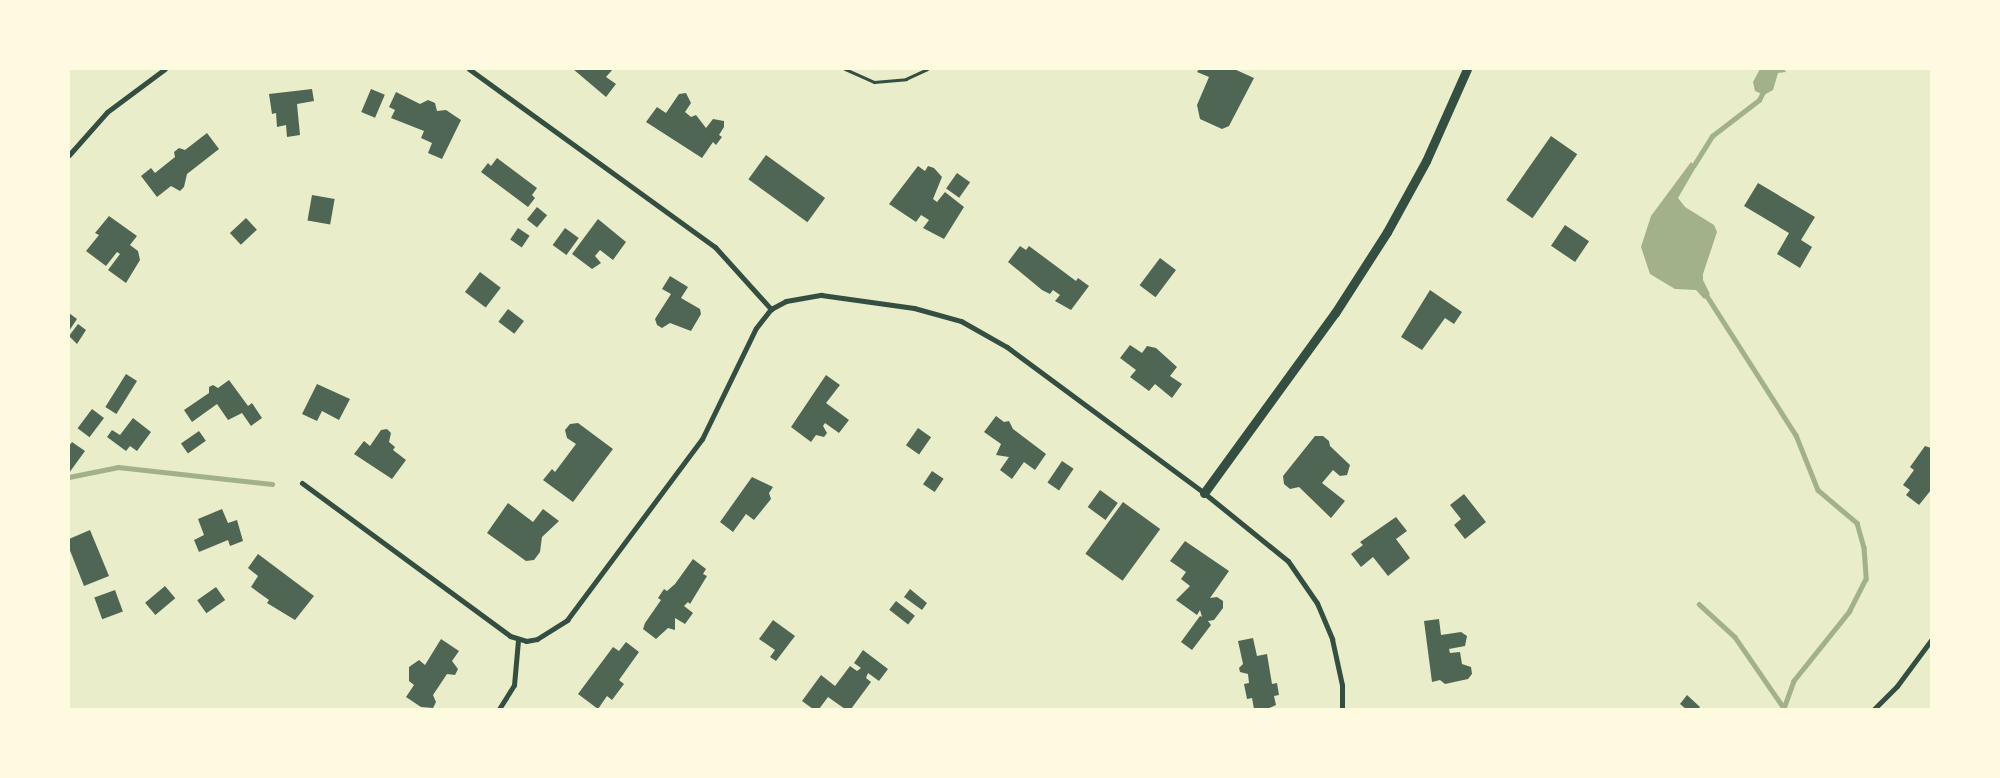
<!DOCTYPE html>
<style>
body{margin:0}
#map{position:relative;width:2000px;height:778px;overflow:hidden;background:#e9edc9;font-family:Overpass,sans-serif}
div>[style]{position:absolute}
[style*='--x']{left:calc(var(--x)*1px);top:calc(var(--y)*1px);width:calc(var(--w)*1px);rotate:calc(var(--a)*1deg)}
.water>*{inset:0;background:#a3b18a}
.stream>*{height:4.5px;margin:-2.25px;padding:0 2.25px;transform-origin:2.25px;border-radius:2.25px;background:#a3b18a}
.building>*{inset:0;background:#4f6655;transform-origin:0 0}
.path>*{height:2.5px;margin:-1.25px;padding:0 1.25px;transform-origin:1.25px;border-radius:1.25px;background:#344e41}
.minor>*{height:5px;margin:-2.5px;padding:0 2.5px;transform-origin:2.5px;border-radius:2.5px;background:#344e41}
.tertiary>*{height:9px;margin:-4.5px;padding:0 4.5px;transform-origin:4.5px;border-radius:4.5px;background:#344e41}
span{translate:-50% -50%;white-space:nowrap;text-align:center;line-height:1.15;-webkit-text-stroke:4px #fefae0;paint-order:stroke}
.frame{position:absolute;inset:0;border:70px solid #fefae0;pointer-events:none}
</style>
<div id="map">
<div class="water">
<div style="clip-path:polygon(1760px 69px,1784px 69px,1786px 72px,1778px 73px,1773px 90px,1764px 95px,1755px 91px,1753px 82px)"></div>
<div style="clip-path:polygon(1691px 162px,1696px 167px,1678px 198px,1685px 207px,1714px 225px,1717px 232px,1703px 274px,1703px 280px,1710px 294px,1704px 299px,1696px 290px,1675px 289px,1650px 274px,1641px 247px,1651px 216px)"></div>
</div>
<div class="stream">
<div style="--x:1694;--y:165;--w:34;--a:-58"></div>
<div style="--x:1712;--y:136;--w:59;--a:-37.5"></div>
<div style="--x:1759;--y:100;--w:11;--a:-63"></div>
<div style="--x:1707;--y:296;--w:165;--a:57.4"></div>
<div style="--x:1796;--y:435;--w:59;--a:68.2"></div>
<div style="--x:1818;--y:490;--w:51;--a:40.2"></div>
<div style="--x:1857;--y:523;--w:25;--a:74"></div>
<div style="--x:1864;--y:547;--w:32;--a:86"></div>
<div style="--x:1866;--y:579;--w:36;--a:117"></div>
<div style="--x:1850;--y:611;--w:90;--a:128.7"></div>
<div style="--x:1794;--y:681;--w:30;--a:110"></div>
<div style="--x:69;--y:477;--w:50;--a:-11.5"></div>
<div style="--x:118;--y:467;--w:155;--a:6.3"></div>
<div style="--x:1699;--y:604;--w:49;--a:42.5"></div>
<div style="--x:1735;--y:637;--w:86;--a:55.4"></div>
</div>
<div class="building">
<div style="clip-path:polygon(573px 69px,613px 69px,606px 77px,616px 84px,606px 97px)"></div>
<div style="clip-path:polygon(1199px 69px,1234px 69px,1254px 78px,1229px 126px,1222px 129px,1200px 119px,1197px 105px,1209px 77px,1197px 72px)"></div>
<div style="clip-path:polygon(312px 89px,314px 101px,297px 104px,300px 135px,287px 137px,286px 125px,277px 127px,276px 113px,272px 114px,269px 94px)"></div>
<div style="left:371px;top:89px;width:15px;height:25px;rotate:23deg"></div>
<div style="clip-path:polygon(396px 92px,420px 104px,428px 100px,435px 103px,437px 111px,446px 110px,461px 120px,442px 159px,428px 153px,432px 143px,421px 138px,424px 131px,391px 118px,395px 110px,389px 107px)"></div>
<div style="clip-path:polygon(686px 93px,691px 103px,685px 112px,691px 117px,696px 115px,706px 128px,713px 119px,724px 121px,724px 127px,719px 135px,722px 137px,716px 145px,713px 142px,702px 158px,646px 122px,657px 107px,666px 113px,679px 94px)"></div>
<div style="clip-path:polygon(207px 133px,219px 149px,187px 174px,184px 187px,180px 191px,171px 186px,157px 197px,141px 176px,151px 168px,155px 173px,175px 157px,174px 152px,179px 148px,185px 150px)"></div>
<div style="left:1551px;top:136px;width:32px;height:78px;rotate:35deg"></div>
<div style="left:766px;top:155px;width:73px;height:30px;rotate:36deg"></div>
<div style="clip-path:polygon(497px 158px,537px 188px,532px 195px,535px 198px,528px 207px,481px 172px,488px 163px,491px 166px)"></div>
<div style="clip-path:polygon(918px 166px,925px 171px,928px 166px,934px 168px,942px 177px,933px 199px,937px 202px,945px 192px,964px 207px,944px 239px,923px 228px,929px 220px,921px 215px,916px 222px,889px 204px)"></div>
<div style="left:957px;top:173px;width:16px;height:19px;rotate:35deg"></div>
<div style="clip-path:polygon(1758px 183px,1815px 217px,1801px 240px,1812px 247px,1800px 268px,1777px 254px,1789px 233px,1744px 206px)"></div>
<div style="left:312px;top:195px;width:23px;height:26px;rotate:10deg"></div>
<div style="left:537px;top:207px;width:13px;height:16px;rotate:39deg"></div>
<div style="clip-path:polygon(109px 216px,137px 236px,130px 245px,138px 251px,140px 260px,126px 283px,108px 270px,120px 254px,117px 252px,106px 266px,86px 251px,99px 235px,95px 233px)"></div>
<div style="left:246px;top:218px;width:16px;height:22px;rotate:47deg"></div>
<div style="clip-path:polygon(598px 219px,626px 242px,613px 260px,600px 250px,595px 256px,601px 263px,592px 269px,572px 254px)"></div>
<div style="left:1565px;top:225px;width:29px;height:25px;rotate:34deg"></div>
<div style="left:518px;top:228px;width:14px;height:14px;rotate:34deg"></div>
<div style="left:565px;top:228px;width:17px;height:21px;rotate:36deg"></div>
<div style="clip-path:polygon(1020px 246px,1026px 250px,1029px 246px,1076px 281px,1078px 278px,1089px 286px,1071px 310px,1055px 301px,1060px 295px,1053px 290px,1050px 294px,1042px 290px,1008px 262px)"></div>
<div style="left:1160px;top:258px;width:20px;height:34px;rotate:37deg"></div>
<div style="left:480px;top:272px;width:26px;height:25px;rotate:37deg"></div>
<div style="clip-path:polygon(670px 276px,688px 287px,681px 298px,700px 309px,701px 314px,691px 331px,670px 323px,662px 328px,657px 325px,655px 319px,671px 294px,662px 289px)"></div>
<div style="clip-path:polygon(1430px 290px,1462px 312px,1454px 324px,1445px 318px,1422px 350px,1401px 337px)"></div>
<div style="left:508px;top:309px;width:20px;height:16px;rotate:37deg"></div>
<div style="clip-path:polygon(69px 313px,77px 319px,69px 331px)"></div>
<div style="clip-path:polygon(78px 324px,86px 330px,77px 344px,69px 336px)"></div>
<div style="clip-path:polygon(1130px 345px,1142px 353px,1147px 346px,1156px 348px,1177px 367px,1170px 376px,1182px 384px,1172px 398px,1155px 384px,1149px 391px,1130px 377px,1136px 370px,1120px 358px)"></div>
<div style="left:126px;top:374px;width:13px;height:39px;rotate:32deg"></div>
<div style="clip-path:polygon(826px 375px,840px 385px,826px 403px,849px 420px,839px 433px,825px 423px,823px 426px,827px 433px,824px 437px,816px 435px,811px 442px,791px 427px)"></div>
<div style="clip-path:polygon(229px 380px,248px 406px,252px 403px,262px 418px,251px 426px,242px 413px,228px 420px,217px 404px,192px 422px,184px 410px,209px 393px,209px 387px,213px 385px,218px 388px)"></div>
<div style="clip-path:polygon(317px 384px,350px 399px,339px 420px,322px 411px,317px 421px,302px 414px)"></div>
<div style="left:92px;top:409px;width:15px;height:24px;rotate:37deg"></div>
<div style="clip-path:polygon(996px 416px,1004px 422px,1009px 421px,1013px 429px,1046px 454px,1035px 470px,1024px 462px,1012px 479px,1000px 470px,1009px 457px,996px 455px,1001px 444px,984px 432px)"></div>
<div style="clip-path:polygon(133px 418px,151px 432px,137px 451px,130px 446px,126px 451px,107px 437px,112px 430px,120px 435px)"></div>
<div style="clip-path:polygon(578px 423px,613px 449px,573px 502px,543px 480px,552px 469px,555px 472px,576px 444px,567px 438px,565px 430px,570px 424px)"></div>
<div style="left:918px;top:428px;width:16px;height:21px;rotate:35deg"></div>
<div style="clip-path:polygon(387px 429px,391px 433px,389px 442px,395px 447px,393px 450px,406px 460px,392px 479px,354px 454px,364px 441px,370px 446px,381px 430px)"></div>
<div style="left:199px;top:431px;width:12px;height:22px;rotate:55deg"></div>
<div style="clip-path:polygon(1315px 436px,1323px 436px,1329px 441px,1330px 446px,1350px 465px,1347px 475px,1340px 476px,1333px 470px,1322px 483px,1345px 501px,1331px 518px,1299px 487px,1290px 489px,1284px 484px,1283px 476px)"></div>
<div style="clip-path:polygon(72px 442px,85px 451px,69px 473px,69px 446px)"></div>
<div style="clip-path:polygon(1925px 446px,1931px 448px,1931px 490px,1919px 505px,1906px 495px,1910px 490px,1903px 485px,1914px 470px,1910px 467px)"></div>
<div style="left:1062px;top:461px;width:14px;height:26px;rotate:34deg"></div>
<div style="left:932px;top:471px;width:14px;height:16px;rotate:34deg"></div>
<div style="clip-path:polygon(752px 477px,773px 487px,769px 493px,771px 499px,754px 520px,746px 514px,733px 532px,720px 522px)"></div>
<div style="left:1100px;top:490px;width:22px;height:21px;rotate:36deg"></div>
<div style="clip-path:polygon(1464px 494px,1486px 522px,1465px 539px,1454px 525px,1461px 519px,1450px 505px)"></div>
<div style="left:1123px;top:502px;width:46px;height:64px;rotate:36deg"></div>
<div style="clip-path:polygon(508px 503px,533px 522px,543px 509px,559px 521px,542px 537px,540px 552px,534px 560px,526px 561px,487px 533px)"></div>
<div style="clip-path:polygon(222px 509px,228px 523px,237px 520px,243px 541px,230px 546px,228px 540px,199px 552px,194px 540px,204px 535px,198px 519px)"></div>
<div style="clip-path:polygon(1396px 517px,1407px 531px,1396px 539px,1410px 558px,1388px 576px,1373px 557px,1361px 567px,1351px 554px,1363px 545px,1360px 542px)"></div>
<div style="clip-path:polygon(90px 530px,109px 576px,84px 586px,69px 548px,69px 539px)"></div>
<div style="clip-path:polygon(1185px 541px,1229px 571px,1210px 598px,1217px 597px,1223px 601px,1223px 608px,1214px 620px,1208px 621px,1211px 625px,1192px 650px,1181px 642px,1200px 616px,1202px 617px,1200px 610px,1197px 615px,1176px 600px,1190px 586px,1181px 579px,1186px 572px,1170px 561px)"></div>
<div style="clip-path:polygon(258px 554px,314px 596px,295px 620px,267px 603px,269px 600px,251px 587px,258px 576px,248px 568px)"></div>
<div style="clip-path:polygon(693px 559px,706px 569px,703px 574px,707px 576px,690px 604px,688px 602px,684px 606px,693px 613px,685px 624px,675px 618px,675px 630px,668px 628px,656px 639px,643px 629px,645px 623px,661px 600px,658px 598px,664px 589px,667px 591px,675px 584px)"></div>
<div style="left:165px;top:586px;width:16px;height:26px;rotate:50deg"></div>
<div style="left:216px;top:587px;width:16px;height:23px;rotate:55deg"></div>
<div style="clip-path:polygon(910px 589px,927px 603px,922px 610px,904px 597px)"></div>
<div style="left:115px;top:590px;width:23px;height:22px;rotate:70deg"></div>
<div style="left:896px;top:601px;width:24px;height:11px;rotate:38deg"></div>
<div style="clip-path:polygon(1439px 619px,1441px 635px,1461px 632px,1467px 636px,1465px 646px,1449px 649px,1450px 653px,1460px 652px,1462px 664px,1471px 667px,1472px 674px,1468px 679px,1445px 684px,1440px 680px,1432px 682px,1424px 621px)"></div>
<div style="clip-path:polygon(773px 620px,795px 636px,776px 661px,770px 657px,775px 650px,759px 639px)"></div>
<div style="clip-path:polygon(1253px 638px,1257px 656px,1267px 654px,1272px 684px,1277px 683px,1279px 695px,1274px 696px,1276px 705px,1267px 709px,1254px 709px,1252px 698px,1247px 699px,1244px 684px,1249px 683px,1248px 674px,1240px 672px,1239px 668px,1243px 664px,1238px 641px)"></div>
<div style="clip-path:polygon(441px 639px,459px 651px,452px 661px,458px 669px,455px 675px,447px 674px,433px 695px,436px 702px,433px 708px,421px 707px,406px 697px,414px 685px,409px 681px,409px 667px,419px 660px,425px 665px)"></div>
<div style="clip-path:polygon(626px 642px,639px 652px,619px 680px,624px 684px,612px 700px,607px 696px,598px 709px,578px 694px,613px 647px,619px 651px)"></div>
<div style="clip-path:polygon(863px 650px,888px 669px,879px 681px,868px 673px,866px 678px,871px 682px,851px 709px,845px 709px,828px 697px,819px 709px,813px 709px,802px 701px,821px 675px,835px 686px,850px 666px,857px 671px,861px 668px,854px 663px)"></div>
<div style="clip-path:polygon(1687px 695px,1700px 707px,1698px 709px,1686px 709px,1680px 704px)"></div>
</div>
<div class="path">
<div style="--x:845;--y:69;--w:32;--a:24"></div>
<div style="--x:874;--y:82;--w:32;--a:-5"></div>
<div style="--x:906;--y:79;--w:23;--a:-25"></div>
</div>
<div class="minor">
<div style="--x:469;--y:69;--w:304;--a:35.9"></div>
<div style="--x:715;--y:247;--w:84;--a:47.9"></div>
<div style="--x:69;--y:155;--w:57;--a:-48.5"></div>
<div style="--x:107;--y:112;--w:72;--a:-36.6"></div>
<div style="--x:302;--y:483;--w:258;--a:36.3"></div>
<div style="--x:510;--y:636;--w:17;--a:17"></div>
<div style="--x:526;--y:641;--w:11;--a:-10"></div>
<div style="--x:537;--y:639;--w:36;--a:-32"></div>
<div style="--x:567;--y:620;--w:226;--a:-53.3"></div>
<div style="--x:702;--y:439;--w:123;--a:-64.1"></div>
<div style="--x:756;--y:328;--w:24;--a:-52"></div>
<div style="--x:771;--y:309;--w:17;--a:-28"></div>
<div style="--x:786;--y:301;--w:36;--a:-10"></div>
<div style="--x:821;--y:295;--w:94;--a:8"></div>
<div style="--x:914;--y:308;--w:49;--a:15.5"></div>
<div style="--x:961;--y:321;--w:53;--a:29.5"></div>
<div style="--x:1007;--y:347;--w:245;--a:36.5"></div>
<div style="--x:1204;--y:493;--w:108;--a:39"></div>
<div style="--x:1288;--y:561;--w:51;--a:55.4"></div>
<div style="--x:1317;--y:603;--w:39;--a:67"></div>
<div style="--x:1332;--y:639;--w:47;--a:77.7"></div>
<div style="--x:1342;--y:685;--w:24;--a:90"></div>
<div style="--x:499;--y:709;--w:28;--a:-58"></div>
<div style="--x:514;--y:685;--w:45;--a:-84.9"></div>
<div style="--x:1874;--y:709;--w:33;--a:-45"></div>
<div style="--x:1897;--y:686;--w:57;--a:-53.5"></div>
</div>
<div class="tertiary">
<div style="--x:1204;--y:493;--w:223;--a:-54"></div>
<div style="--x:1335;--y:313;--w:96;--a:-57.3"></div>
<div style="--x:1387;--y:232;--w:81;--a:-61.2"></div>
<div style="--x:1426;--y:161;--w:101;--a:-66"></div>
</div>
<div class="frame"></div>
</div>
